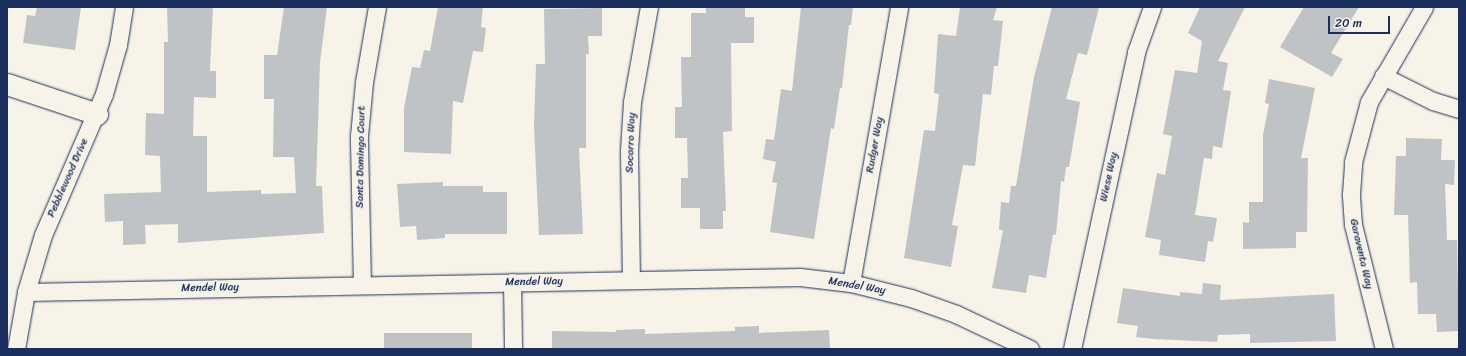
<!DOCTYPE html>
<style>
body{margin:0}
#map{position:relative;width:1466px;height:356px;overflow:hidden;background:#f7f3e8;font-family:Sriracha,sans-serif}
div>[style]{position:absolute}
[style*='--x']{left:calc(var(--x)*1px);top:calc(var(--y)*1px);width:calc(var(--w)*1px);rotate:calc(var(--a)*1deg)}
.building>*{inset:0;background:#c0c3c5;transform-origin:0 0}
.roads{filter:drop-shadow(0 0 1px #1b2f5e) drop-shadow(0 0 1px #1b2f5e)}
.minor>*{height:17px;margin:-8.5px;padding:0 8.5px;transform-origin:8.5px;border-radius:8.5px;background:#f7f3e8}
.tertiary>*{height:21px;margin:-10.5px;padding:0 10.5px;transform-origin:10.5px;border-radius:10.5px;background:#f7f3e8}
span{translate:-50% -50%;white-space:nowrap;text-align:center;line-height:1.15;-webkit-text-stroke:3px #f7f3e8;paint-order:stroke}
.street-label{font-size:11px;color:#1b2f5e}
.frame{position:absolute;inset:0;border:8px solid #1b2f5e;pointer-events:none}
.scale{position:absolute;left:1328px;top:16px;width:62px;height:18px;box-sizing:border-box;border:2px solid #1b2f5e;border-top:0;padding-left:5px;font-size:12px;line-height:14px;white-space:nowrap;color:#1b2f5e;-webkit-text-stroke:3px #f7f3e8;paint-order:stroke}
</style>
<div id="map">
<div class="building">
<div style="clip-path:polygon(37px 7px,81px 7px,75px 50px,23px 43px,27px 15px,35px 16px)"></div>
<div style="clip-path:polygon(167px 7px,213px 7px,210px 71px,216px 71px,216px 98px,194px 97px,193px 136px,207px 136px,207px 192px,261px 190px,261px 194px,296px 193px,294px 157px,273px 157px,274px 99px,264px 99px,264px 55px,277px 55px,284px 7px,327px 7px,320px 62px,316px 186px,322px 186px,324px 233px,178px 243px,178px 224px,145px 225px,146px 244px,123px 245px,123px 221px,105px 222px,104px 194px,161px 192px,160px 156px,145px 155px,146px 113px,164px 114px,164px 42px,168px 42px)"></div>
<div style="clip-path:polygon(438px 7px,483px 7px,481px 27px,486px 28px,483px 52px,473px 51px,463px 103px,453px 101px,451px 154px,404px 152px,404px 108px,412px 67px,420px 68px,424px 50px,430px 51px)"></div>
<div style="clip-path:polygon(706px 7px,745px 7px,745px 17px,754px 17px,754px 43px,731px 43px,732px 131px,723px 132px,726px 211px,723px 211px,723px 229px,700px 229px,700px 208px,681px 208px,681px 178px,688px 178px,687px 138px,675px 138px,675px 107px,682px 107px,681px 57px,691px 57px,691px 13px,706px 13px)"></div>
<div style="clip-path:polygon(801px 7px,853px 7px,851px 25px,849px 25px,842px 88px,840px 88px,834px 129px,831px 128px,814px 239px,770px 232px,777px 183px,772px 182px,776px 162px,763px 159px,766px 139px,774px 140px,781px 89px,792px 91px)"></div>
<div style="clip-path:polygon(960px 7px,997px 7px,993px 20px,1003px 21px,998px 66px,994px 66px,991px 95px,983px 94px,975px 166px,963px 165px,952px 225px,958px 226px,951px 267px,904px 258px,924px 130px,935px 131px,939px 94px,934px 93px,938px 34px,956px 36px)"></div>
<div style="clip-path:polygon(1052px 7px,1099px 7px,1087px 55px,1078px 53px,1066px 99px,1080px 102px,1069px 167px,1066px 167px,1064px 182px,1061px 181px,1056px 235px,1053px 234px,1046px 278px,1029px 275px,1026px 293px,992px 288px,1003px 230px,999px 230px,1001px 202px,1009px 203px,1011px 186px,1016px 186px,1034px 77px)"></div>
<div style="clip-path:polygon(1200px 7px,1245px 7px,1218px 61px,1228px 63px,1223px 90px,1231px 91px,1222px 148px,1213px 146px,1212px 159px,1204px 158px,1195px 215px,1217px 218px,1213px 242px,1208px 241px,1205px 262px,1159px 255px,1161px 240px,1145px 237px,1157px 173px,1165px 175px,1172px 136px,1163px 134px,1175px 70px,1197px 73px,1202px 41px,1188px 33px)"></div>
<div style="clip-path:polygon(1304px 7px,1359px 7px,1331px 53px,1343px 59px,1332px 77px,1280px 47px)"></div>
<div style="clip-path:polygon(602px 8px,602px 36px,588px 36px,589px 54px,586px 54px,586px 148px,579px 148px,583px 234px,539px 235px,534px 126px,536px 64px,545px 64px,544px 9px)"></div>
<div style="clip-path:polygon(1269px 79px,1315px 88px,1301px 158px,1308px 158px,1307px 232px,1296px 232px,1296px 248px,1243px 249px,1243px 222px,1249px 223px,1249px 202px,1263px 202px,1263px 135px,1269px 104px,1265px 103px)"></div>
<div style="clip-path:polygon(1406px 138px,1442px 139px,1441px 160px,1455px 160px,1454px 185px,1445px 184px,1447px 240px,1457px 240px,1459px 331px,1437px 332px,1436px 314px,1418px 314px,1417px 282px,1410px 283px,1408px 215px,1394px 215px,1396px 156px,1406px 156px)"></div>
<div style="clip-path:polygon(443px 182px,443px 186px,483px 186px,483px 192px,507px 192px,507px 234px,445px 234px,445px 238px,417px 240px,416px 226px,400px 227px,397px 184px)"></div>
<div style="clip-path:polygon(1203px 283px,1221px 285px,1220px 300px,1334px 294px,1336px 341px,1250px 343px,1250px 334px,1218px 335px,1217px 342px,1154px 339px,1136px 337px,1138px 326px,1117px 323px,1123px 288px,1180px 296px,1180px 292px,1202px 294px)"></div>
<div style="clip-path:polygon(759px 326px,759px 333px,829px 330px,830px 349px,552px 349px,552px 331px,616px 332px,616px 330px,645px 329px,645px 334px,735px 331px,735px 327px)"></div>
<div style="left:384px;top:333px;width:88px;height:16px"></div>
</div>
<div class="roads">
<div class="minor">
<div style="--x:1383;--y:76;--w:56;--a:26.6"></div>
<div style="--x:1433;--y:101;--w:27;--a:17"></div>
<div style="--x:631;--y:280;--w:130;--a:-90.9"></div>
<div style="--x:629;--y:150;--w:48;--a:-86.4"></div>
<div style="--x:632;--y:102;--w:97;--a:-79.9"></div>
<div style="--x:512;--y:282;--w:67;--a:89.1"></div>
<div style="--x:851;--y:283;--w:280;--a:-80.1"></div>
<div style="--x:362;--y:285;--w:149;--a:-91.2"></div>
<div style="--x:359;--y:136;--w:54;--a:-84.7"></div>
<div style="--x:364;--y:82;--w:76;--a:-80.2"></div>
<div style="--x:26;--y:292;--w:774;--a:-1.11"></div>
<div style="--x:800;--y:277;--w:51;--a:6.7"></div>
<div style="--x:851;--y:283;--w:62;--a:14"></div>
<div style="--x:911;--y:298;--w:48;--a:19.6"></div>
<div style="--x:956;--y:314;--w:82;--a:25.3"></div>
<div style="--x:16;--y:349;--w:58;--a:-80"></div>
<div style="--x:26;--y:292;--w:59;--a:-73.4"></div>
<div style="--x:43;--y:235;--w:154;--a:-66.6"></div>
<div style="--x:104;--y:94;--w:51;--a:-74.1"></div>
<div style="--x:118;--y:45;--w:38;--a:-81"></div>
<div style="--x:1072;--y:349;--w:304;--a:-77.8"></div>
<div style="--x:1136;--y:52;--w:48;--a:-70.4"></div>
<div style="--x:1384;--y:349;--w:128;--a:-104"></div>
<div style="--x:1353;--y:225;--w:31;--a:-94"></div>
<div style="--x:1351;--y:194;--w:32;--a:-86"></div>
<div style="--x:1353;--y:162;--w:62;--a:-75.1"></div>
<div style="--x:1369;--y:102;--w:110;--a:-59.9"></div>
</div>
<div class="tertiary">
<div style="--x:7;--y:84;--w:95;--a:18.4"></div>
</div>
</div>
<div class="street-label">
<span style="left:631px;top:143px;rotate:-88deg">Socorro Way</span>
<span style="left:875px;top:145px;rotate:-80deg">Rudger Way</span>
<span style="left:361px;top:157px;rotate:-89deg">Santa Domingo Court</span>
<span style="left:1109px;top:177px;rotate:-78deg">Wiese Way</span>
<span style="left:68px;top:178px;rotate:-66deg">Pebblewood Drive</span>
<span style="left:1361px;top:254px;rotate:77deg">Garaventa Way</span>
<span style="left:534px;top:282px;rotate:-1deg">Mendel Way</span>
<span style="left:857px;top:286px;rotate:10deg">Mendel Way</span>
<span style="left:210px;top:288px;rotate:-1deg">Mendel Way</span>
</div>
<div class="frame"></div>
<div class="scale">20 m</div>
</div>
